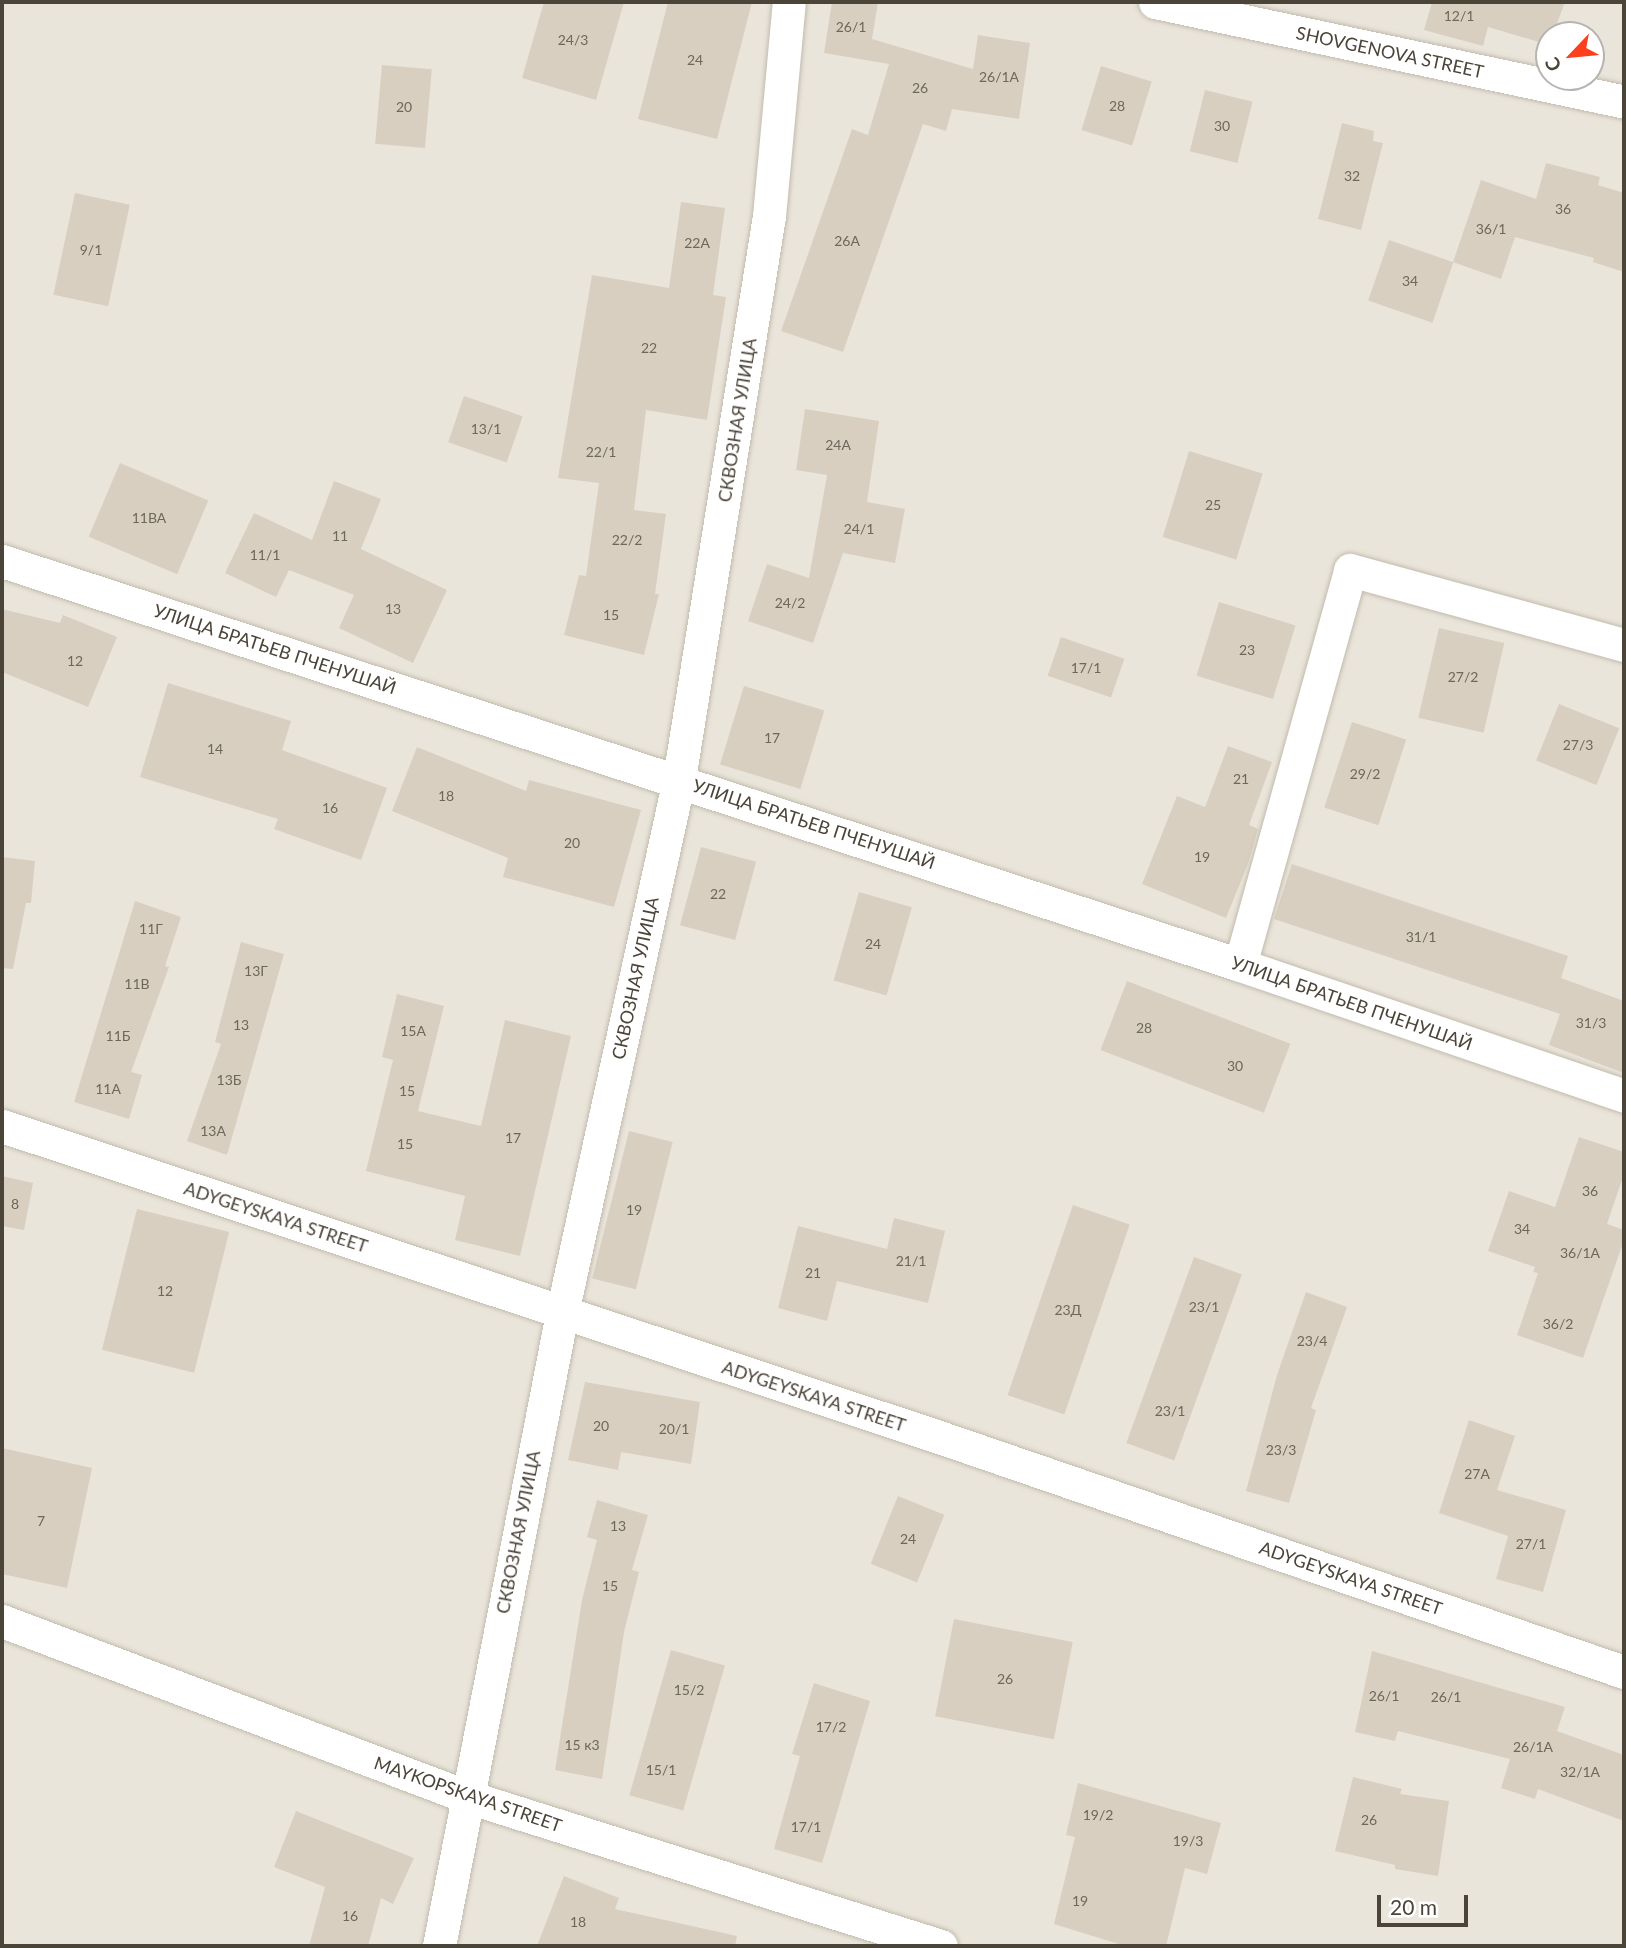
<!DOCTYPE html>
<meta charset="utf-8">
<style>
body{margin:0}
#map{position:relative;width:1626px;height:1948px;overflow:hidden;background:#f6f3ec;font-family:Lato,sans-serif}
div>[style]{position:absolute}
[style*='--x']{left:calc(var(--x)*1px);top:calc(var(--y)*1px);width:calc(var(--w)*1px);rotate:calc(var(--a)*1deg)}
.residential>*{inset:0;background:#eae5da}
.building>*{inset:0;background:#d8cfc1;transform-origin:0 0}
.roads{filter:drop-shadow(0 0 2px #c2bbae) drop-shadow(0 0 2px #c2bbae)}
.minor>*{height:33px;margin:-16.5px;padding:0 16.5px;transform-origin:16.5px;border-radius:16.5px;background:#fff}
span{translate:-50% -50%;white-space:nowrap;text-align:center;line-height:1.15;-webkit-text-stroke:5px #fff;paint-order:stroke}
.number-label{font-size:14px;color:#6e675b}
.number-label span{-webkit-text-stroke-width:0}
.street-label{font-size:18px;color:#4b4439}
.frame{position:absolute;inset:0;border:4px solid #4b4439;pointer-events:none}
.north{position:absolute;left:1535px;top:21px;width:70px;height:70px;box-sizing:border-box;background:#fff;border:2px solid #b7b4b0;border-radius:50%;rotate:244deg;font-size:19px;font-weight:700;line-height:28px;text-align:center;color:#4b4439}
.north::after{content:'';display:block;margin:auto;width:24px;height:32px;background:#fc3f1d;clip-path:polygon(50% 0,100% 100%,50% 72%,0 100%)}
.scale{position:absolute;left:1377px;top:1895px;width:91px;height:32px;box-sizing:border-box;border:4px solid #4b4439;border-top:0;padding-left:9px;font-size:21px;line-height:24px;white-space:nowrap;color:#4b4439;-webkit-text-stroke:5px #fff;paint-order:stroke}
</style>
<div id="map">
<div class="residential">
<div style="clip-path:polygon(evenodd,2px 2px,1624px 2px,1624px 1946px,2px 1946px,2px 2px,1549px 35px,1591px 35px,1591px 77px,1549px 77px,1549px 35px)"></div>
</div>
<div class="building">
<div style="clip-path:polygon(544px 2px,624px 2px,596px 100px,522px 78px)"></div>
<div style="clip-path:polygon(668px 2px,752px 2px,717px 139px,638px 119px)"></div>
<div style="clip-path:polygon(832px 2px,878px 2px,872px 39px,973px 69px,978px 35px,1030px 43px,1019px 119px,952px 109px,946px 131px,923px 124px,843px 352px,781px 331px,852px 129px,868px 135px,889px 64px,824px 53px)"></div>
<div style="clip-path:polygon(1432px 2px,1565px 2px,1549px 45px,1488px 27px,1483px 46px,1424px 30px)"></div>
<div style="left:382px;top:65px;width:50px;height:79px;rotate:5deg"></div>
<div style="left:1101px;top:66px;width:53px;height:67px;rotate:17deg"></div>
<div style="left:1205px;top:90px;width:49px;height:63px;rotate:14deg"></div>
<div style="clip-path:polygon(1342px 123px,1374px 131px,1373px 141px,1383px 143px,1361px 230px,1318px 219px)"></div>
<div style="clip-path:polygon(1546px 163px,1600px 177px,1598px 185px,1624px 193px,1624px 272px,1593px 262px,1594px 258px,1515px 237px,1501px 279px,1453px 262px,1481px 180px,1536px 199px)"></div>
<div style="left:75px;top:193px;width:56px;height:104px;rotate:12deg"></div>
<div style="clip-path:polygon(681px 202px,725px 208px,713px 295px,726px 297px,707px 420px,646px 410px,634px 510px,666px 514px,655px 594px,659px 594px,644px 655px,564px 635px,579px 575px,586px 576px,599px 483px,558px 478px,592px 275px,669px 288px)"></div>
<div style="left:1389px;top:240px;width:68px;height:64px;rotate:19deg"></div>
<div style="left:464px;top:396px;width:62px;height:49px;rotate:19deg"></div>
<div style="clip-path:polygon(805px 409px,879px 421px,867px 502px,905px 509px,895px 563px,843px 553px,813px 643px,748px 621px,767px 564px,809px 578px,827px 475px,796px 470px)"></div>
<div style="left:1189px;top:451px;width:77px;height:90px;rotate:17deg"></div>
<div style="left:120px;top:463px;width:96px;height:80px;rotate:23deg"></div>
<div style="clip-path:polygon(334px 481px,381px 499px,361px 549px,447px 590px,413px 663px,339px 628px,354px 595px,289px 570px,276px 597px,225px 573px,254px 513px,312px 540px)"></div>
<div style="left:1219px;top:602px;width:80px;height:77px;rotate:17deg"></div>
<div style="clip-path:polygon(2px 609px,60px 623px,63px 615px,117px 637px,88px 707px,2px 672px)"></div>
<div style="left:1439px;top:628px;width:67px;height:92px;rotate:13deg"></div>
<div style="left:1061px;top:637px;width:67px;height:41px;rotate:19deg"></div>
<div style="clip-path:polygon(168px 683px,291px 721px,282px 750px,387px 788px,361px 860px,274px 829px,278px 819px,140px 777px)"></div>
<div style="left:744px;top:686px;width:84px;height:82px;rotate:17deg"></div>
<div style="left:1559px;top:704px;width:65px;height:61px;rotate:22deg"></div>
<div style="left:1352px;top:722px;width:57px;height:90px;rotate:18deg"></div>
<div style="clip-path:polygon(1228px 746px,1272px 762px,1249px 825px,1258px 829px,1249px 861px,1226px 918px,1142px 884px,1177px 796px,1205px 807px)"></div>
<div style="clip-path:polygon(417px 747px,526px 791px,529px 780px,641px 810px,614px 907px,503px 877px,508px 858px,392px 811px)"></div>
<div style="left:701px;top:847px;width:57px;height:81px;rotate:15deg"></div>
<div style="clip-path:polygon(2px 857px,35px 861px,31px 903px,26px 903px,13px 969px,2px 968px)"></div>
<div style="clip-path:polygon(1292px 864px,1568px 956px,1561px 978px,1624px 1001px,1624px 1073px,1549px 1045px,1560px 1014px,1274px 919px)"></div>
<div style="left:859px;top:892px;width:55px;height:92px;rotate:16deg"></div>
<div style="clip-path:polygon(135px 901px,181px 917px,165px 966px,169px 967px,131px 1072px,142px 1075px,129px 1119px,74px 1102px)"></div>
<div style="clip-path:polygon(241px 942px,284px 954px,227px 1155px,187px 1141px,221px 1044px,215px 1042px)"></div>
<div style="left:1127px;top:981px;width:175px;height:74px;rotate:21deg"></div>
<div style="clip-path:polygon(397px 994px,444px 1006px,418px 1111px,481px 1126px,505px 1020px,571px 1036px,520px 1256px,455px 1240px,465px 1196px,366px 1171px,393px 1060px,382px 1057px)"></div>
<div style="left:629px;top:1131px;width:45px;height:152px;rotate:14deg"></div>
<div style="clip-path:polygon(1579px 1137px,1624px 1152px,1624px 1174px,1607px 1224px,1624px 1230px,1624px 1240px,1583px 1358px,1517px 1335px,1538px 1273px,1533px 1272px,1535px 1267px,1488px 1251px,1509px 1191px,1555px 1207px)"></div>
<div style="clip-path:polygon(2px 1176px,33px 1183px,24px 1230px,2px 1226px)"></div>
<div style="left:1073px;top:1205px;width:60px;height:201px;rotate:19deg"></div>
<div style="left:137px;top:1209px;width:95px;height:145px;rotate:14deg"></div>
<div style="clip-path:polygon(894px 1218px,945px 1231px,928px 1303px,837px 1281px,827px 1321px,778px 1308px,798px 1226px,887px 1249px)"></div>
<div style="left:1194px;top:1257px;width:51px;height:198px;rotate:20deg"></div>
<div style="clip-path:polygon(1306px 1292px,1347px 1307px,1311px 1408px,1316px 1410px,1289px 1503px,1246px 1491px,1277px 1375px)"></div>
<div style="clip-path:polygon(585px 1382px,700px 1402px,691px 1464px,621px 1452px,618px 1470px,568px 1460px)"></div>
<div style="clip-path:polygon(1469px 1420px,1515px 1436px,1497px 1490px,1566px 1510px,1543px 1592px,1496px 1579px,1508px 1536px,1439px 1513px)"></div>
<div style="clip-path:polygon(2px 1448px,92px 1468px,67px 1588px,2px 1574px)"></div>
<div style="left:898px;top:1496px;width:50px;height:73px;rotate:22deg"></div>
<div style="clip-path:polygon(597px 1500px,648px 1515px,632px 1570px,639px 1572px,624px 1632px,602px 1779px,555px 1770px,582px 1600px,597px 1540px,587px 1537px)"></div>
<div style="left:954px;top:1619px;width:121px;height:99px;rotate:11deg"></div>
<div style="left:671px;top:1650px;width:56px;height:151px;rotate:16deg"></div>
<div style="clip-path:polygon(1372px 1651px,1565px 1707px,1557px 1731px,1624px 1755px,1624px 1821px,1538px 1789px,1535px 1799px,1501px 1788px,1510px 1759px,1398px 1731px,1395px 1741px,1355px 1732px)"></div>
<div style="clip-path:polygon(814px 1683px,870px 1701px,822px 1863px,774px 1849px,800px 1756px,792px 1754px)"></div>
<div style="clip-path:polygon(1353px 1777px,1402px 1789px,1400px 1794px,1449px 1801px,1438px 1876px,1395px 1869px,1395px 1865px,1335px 1851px)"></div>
<div style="clip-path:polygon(1078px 1783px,1221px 1823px,1207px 1874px,1185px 1868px,1166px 1946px,1125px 1946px,1054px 1924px,1075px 1837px,1066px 1835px)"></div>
<div style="clip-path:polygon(296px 1811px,414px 1858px,393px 1904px,381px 1898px,368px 1946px,309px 1946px,325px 1887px,274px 1867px)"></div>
<div style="clip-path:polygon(564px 1876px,619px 1898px,615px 1909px,737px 1936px,735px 1946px,537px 1946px)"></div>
</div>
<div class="roads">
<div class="minor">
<div style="--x:1155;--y:2;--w:480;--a:12"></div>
<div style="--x:2;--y:561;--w:1302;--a:18.07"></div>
<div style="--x:1240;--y:965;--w:406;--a:18.8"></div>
<div style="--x:1240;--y:965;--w:410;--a:-74.4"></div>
<div style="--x:1350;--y:570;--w:284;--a:15.3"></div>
<div style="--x:2;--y:1126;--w:987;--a:18.36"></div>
<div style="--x:939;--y:1437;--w:724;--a:18.94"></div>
<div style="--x:2;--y:1621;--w:495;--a:20.7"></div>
<div style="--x:465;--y:1796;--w:499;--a:17.5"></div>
<div style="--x:439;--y:1946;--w:645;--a:-79"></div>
<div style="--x:562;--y:1313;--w:547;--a:-77.64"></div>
<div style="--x:679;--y:779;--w:570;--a:-80.92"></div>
<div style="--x:769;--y:216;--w:215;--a:-84.7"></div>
</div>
</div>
<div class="number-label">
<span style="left:1459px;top:16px">12/1</span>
<span style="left:851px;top:27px">26/1</span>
<span style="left:573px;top:40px">24/3</span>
<span style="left:695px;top:60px">24</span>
<span style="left:999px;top:77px">26/1А</span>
<span style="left:920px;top:88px">26</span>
<span style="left:1117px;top:106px">28</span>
<span style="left:404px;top:107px">20</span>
<span style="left:1222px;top:126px">30</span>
<span style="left:1352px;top:176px">32</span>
<span style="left:1563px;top:209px">36</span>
<span style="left:1491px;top:229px">36/1</span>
<span style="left:847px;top:241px">26А</span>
<span style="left:697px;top:243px">22А</span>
<span style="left:91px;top:250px">9/1</span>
<span style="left:1410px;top:281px">34</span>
<span style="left:649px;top:348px">22</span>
<span style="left:486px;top:429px">13/1</span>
<span style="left:838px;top:445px">24А</span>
<span style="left:601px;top:452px">22/1</span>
<span style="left:1213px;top:505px">25</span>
<span style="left:149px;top:518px">11ВА</span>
<span style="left:859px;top:529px">24/1</span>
<span style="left:340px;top:536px">11</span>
<span style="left:627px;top:540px">22/2</span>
<span style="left:265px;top:555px">11/1</span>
<span style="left:790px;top:603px">24/2</span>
<span style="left:393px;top:609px">13</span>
<span style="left:611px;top:615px">15</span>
<span style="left:1247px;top:650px">23</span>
<span style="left:75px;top:661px">12</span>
<span style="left:1086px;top:668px">17/1</span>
<span style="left:1463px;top:677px">27/2</span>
<span style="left:772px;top:738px">17</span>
<span style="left:1578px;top:745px">27/3</span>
<span style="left:215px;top:749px">14</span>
<span style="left:1365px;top:774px">29/2</span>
<span style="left:1241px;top:779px">21</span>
<span style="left:446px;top:796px">18</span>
<span style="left:330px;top:808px">16</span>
<span style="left:572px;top:843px">20</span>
<span style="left:1202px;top:857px">19</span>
<span style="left:718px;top:894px">22</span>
<span style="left:151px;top:929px">11Г</span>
<span style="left:1421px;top:937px">31/1</span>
<span style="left:873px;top:944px">24</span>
<span style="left:256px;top:971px">13Г</span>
<span style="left:137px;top:984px">11В</span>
<span style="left:1591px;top:1023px">31/3</span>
<span style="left:241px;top:1025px">13</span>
<span style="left:1144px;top:1028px">28</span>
<span style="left:413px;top:1031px">15А</span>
<span style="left:118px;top:1036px">11Б</span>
<span style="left:1235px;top:1066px">30</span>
<span style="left:229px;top:1080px">13Б</span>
<span style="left:108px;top:1089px">11А</span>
<span style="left:407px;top:1091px">15</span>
<span style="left:213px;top:1131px">13А</span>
<span style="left:513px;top:1138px">17</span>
<span style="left:405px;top:1144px">15</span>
<span style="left:1590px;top:1191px">36</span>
<span style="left:15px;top:1204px">8</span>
<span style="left:634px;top:1210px">19</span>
<span style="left:1522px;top:1229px">34</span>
<span style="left:1580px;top:1253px">36/1А</span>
<span style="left:911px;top:1261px">21/1</span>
<span style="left:813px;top:1273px">21</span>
<span style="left:165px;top:1291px">12</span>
<span style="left:1204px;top:1307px">23/1</span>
<span style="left:1068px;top:1310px">23Д</span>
<span style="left:1558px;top:1324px">36/2</span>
<span style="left:1312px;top:1341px">23/4</span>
<span style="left:1170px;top:1411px">23/1</span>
<span style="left:601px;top:1426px">20</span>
<span style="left:674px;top:1429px">20/1</span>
<span style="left:1281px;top:1450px">23/3</span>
<span style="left:1477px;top:1474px">27А</span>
<span style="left:41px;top:1521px">7</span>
<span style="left:618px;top:1526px">13</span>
<span style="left:908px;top:1539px">24</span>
<span style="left:1531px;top:1544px">27/1</span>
<span style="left:610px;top:1586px">15</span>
<span style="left:1005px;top:1679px">26</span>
<span style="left:689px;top:1690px">15/2</span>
<span style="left:1384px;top:1696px">26/1</span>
<span style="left:1446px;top:1697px">26/1</span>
<span style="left:831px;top:1727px">17/2</span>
<span style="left:582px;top:1745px">15 к3</span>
<span style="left:1533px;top:1747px">26/1А</span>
<span style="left:661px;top:1770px">15/1</span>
<span style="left:1580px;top:1772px">32/1А</span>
<span style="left:1098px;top:1815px">19/2</span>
<span style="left:1369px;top:1820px">26</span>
<span style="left:806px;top:1827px">17/1</span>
<span style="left:1188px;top:1841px">19/3</span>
<span style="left:1080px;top:1901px">19</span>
<span style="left:350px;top:1916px">16</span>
<span style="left:578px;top:1922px">18</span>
</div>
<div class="street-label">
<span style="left:1390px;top:52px;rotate:12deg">SHOVGENOVA STREET</span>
<span style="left:737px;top:420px;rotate:-81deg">СКВОЗНАЯ УЛИЦА</span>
<span style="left:275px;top:649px;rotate:18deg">УЛИЦА БРАТЬЕВ ПЧЕНУШАЙ</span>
<span style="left:814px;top:824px;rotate:18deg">УЛИЦА БРАТЬЕВ ПЧЕНУШАЙ</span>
<span style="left:635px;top:978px;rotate:-78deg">СКВОЗНАЯ УЛИЦА</span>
<span style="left:1352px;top:1003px;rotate:19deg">УЛИЦА БРАТЬЕВ ПЧЕНУШАЙ</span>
<span style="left:276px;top:1217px;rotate:18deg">ADYGEYSKAYA STREET</span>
<span style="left:814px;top:1396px;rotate:18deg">ADYGEYSKAYA STREET</span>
<span style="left:518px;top:1532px;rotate:-79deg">СКВОЗНАЯ УЛИЦА</span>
<span style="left:1351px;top:1578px;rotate:19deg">ADYGEYSKAYA STREET</span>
<span style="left:468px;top:1794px;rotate:19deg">MAYKOPSKAYA STREET</span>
</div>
<div class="frame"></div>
<div class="north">С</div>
<div class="scale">20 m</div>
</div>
